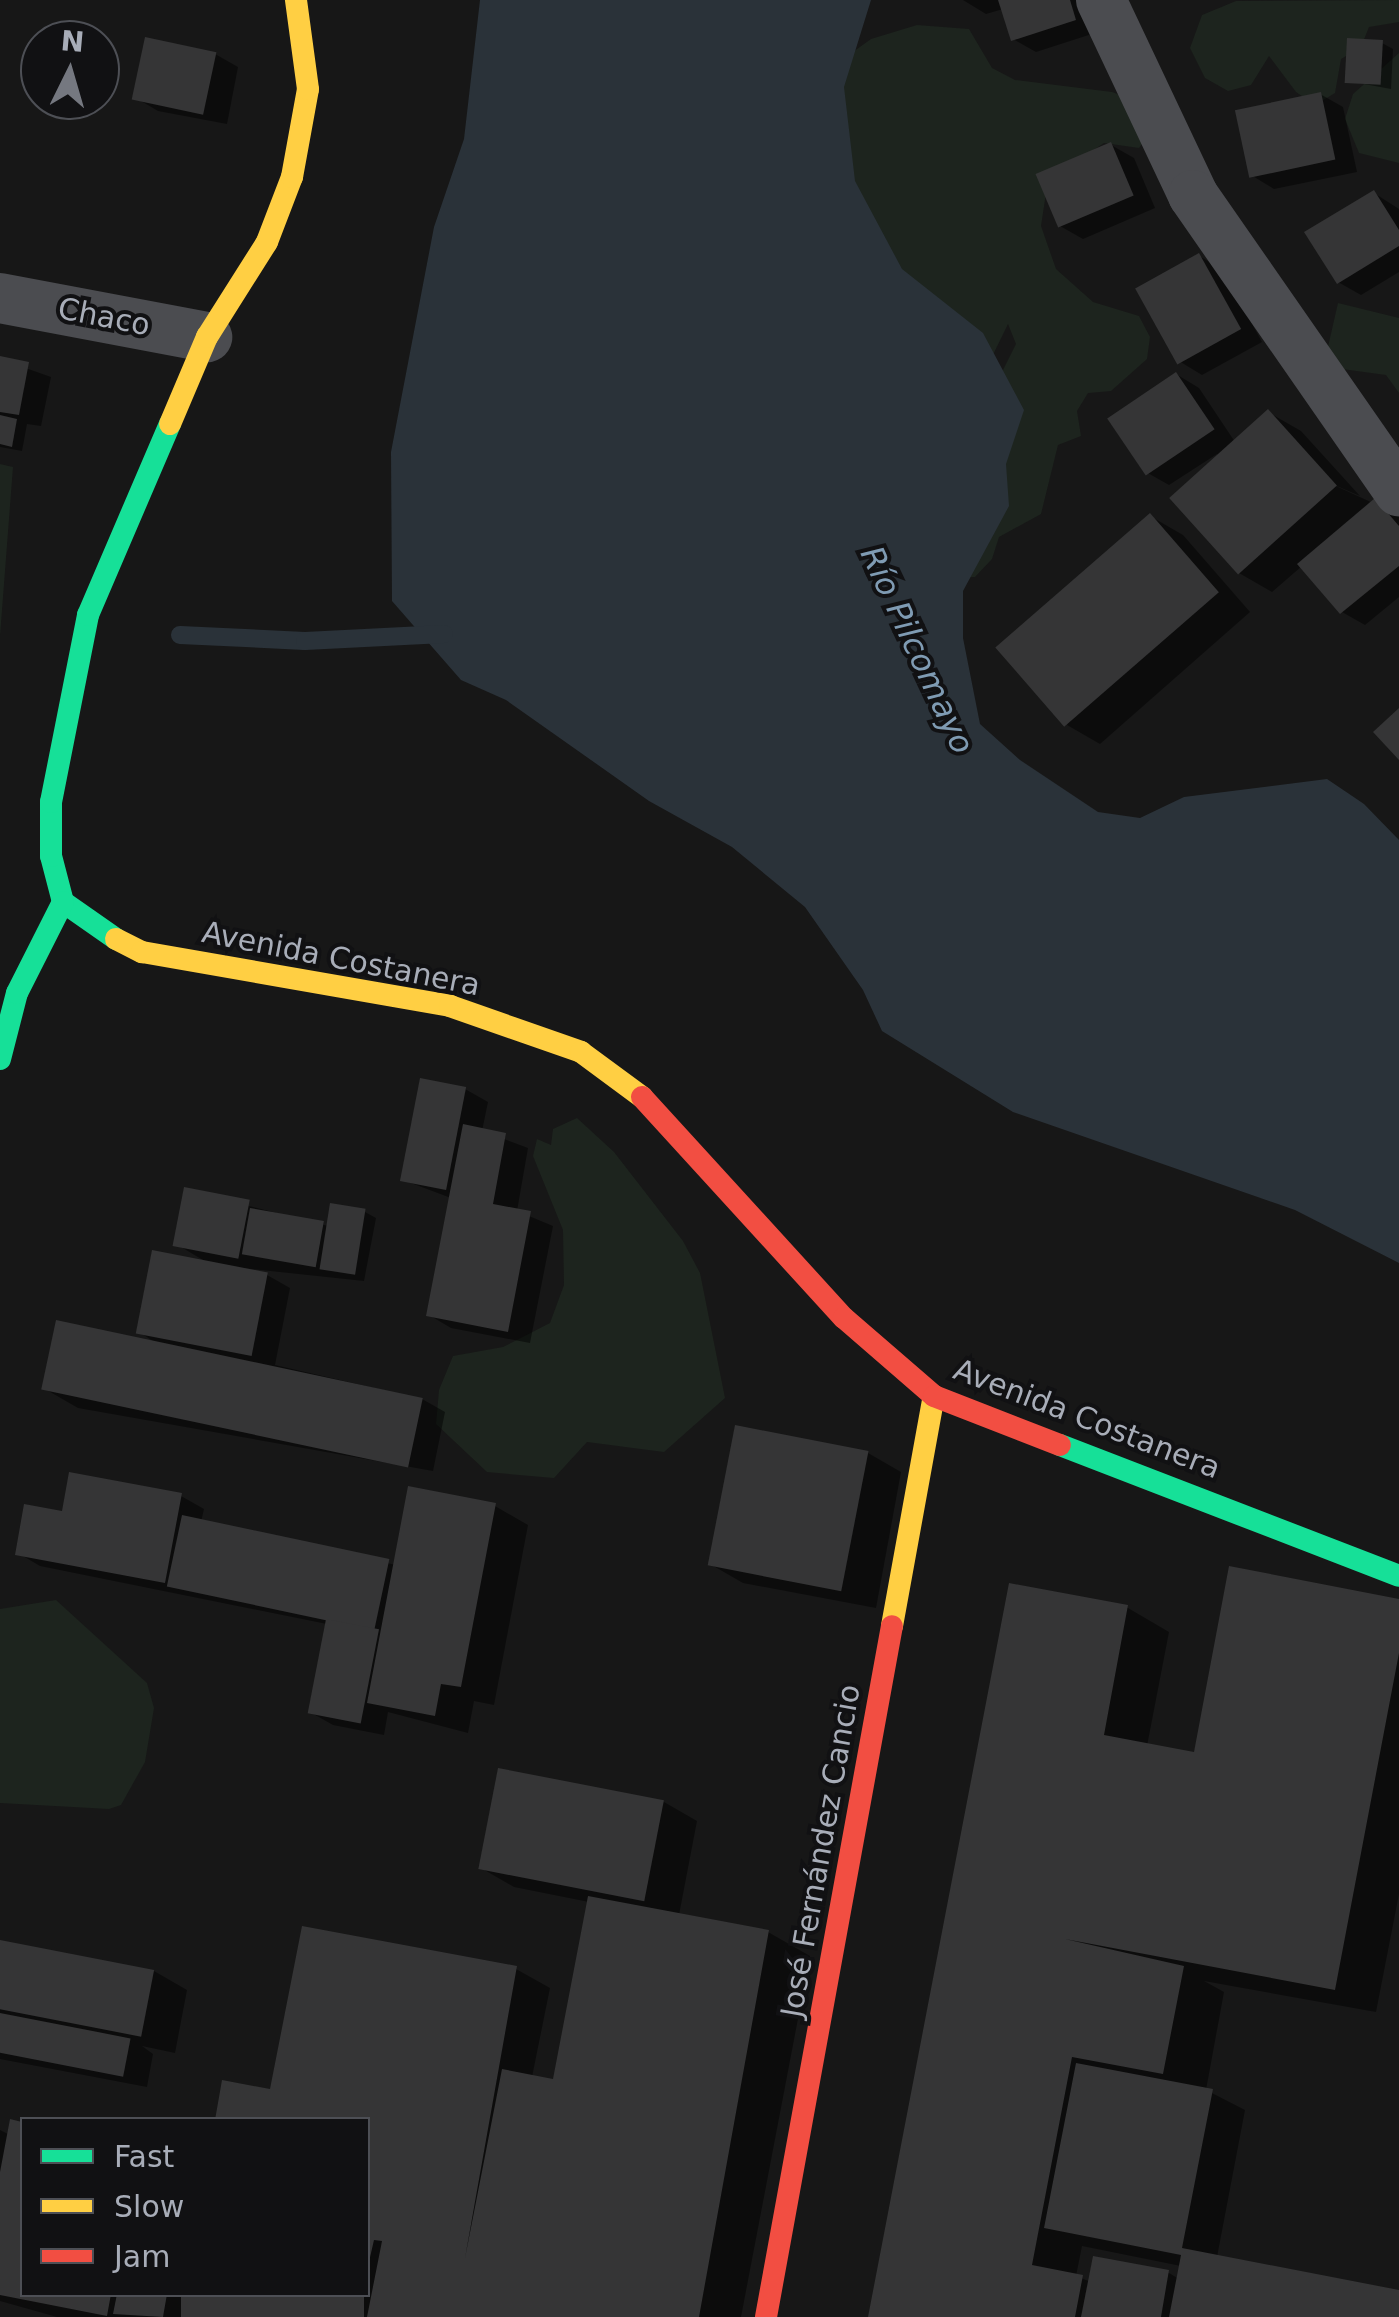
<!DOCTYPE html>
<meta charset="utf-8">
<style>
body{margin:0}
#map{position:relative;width:1399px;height:2317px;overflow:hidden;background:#171717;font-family:"DejaVu Sans",sans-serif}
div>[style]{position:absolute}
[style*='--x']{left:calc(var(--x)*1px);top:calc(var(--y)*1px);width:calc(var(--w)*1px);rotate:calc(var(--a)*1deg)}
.green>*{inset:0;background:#1d241e}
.water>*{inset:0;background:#2a3239}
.shadow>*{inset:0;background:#0007}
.stream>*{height:18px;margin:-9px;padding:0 9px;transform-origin:9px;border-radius:9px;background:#2a3239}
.building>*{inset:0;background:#353536;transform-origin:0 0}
.street>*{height:50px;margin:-25px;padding:0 25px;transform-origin:25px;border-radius:25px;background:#4b4c50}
.fast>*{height:22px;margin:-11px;padding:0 11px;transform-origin:11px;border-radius:11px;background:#16e098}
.slow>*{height:22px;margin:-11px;padding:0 11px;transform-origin:11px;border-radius:11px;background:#ffcf43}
.jam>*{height:22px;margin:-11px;padding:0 11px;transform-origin:11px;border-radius:11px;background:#f24e42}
span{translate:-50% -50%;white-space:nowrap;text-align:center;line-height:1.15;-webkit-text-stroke:8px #111113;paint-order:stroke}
.street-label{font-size:30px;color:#a8adb8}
.water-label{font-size:32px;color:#7f9bb3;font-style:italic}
.legend{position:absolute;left:20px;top:2117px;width:350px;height:180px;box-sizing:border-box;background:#111113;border:2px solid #4d4f55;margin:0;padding:12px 18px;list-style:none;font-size:30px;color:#a8adb8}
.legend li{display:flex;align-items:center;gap:20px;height:50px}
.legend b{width:50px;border:2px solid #4d4f55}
.north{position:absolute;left:20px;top:20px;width:100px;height:100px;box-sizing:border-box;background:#111113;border:2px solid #4d4f55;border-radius:50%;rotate:5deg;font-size:28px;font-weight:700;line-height:40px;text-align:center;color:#a8adb8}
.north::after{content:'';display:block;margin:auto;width:35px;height:45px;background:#757880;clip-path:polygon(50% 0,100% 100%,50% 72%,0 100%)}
</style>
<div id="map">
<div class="green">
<div style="clip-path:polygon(1399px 0,1399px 22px,1369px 27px,1361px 47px,1341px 59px,1335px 93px,1315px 105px,1296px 92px,1269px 56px,1251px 85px,1228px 91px,1205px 78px,1190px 48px,1202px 15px,1236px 1px)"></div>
<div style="clip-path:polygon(917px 25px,969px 29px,992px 68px,1015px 80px,1112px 92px,1149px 106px,1151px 131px,1139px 148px,1104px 143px,1048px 180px,1041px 226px,1056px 269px,1093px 302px,1139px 316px,1150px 337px,1147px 359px,1111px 391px,1088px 393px,1077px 411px,1081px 436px,1058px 445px,1041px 514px,999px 537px,992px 559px,975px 577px,952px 578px,995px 386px,1016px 344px,1008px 324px,989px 363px,951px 391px,744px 99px,832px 67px,871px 39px)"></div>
<div style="clip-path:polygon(1399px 53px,1399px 163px,1359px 153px,1345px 119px,1353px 94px)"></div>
<div style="clip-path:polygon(1338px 303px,1399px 318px,1399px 393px,1386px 375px,1342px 369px,1327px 351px)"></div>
<div style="clip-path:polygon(0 464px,13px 467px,0 636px)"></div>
<div style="clip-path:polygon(577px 1118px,614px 1152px,683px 1241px,700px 1273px,725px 1398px,664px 1452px,587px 1442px,554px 1478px,487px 1472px,436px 1424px,439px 1390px,453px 1356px,503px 1347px,550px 1323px,564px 1285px,563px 1230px,533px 1156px,537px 1139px,551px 1145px,553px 1129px)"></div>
<div style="clip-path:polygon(56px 1600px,147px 1683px,154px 1708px,145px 1762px,121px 1805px,109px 1809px,0 1803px,0 1609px)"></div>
</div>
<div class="water">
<div style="clip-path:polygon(480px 0,871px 0,844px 87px,855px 181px,902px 269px,983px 333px,1024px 410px,1006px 464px,1009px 506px,963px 591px,963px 638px,980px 724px,1020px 760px,1098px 812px,1140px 818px,1184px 797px,1327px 779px,1364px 804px,1399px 840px,1399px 1263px,1295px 1210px,1013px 1112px,882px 1031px,863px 990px,805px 907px,732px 847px,649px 801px,506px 700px,461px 680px,392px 601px,391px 452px,434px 227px,464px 139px)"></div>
</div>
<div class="shadow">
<div style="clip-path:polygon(963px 0,1090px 0,1098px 32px,1036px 52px,1013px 39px,1003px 9px,986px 14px)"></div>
<div style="clip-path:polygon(1382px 43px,1393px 49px,1391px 89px,1348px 81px)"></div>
<div style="clip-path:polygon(215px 54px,238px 67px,227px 124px,158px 111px,136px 98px)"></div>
<div style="clip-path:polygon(1320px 94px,1343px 107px,1357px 172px,1274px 189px,1251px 175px)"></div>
<div style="clip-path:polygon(1111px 145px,1134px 158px,1155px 208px,1083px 239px,1060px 226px)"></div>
<div style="clip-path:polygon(1374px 193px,1399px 209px,1399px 272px,1361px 295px,1338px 282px)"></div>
<div style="clip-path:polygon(1199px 256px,1222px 269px,1262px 342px,1202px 375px,1179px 361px)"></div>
<div style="clip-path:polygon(0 359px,51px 377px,41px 426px,27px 424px,22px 451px,0 447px)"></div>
<div style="clip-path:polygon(1176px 374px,1199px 388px,1235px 442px,1268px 412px,1301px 431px,1360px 496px,1325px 481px,1399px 515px,1399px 597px,1365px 625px,1342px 612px,1302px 566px,1272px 592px,1239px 573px,1217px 454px,1169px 485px,1146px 472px)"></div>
<div style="clip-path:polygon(1150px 516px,1183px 535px,1250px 612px,1100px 744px,1067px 725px)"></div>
<div style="clip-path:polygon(465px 1089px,488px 1102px,482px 1131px,528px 1148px,517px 1211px,553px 1226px,530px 1343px,451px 1328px,429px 1315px,451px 1198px,403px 1180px)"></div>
<div style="clip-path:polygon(186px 1190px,328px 1226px,365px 1212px,376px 1218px,364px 1281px,214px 1265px,267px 1275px,290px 1288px,275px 1365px,422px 1399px,445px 1412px,433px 1471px,78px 1408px,45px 1389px,153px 1341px,139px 1332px,208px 1263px,176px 1244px)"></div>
<div style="clip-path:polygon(868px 1453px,901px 1472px,876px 1608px,743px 1583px,710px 1564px)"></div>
<div style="clip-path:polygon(181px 1496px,204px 1509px,201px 1522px,396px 1565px,495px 1506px,528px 1525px,494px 1705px,474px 1701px,468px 1733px,388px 1712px,384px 1735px,333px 1725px,310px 1712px,327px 1624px,40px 1566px,18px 1553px,64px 1514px)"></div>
<div style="clip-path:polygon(evenodd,1011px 1586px,1128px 1608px,1169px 1632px,1147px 1746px,1193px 1755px,1399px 1601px,1399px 1894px,1376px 2012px,1204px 1981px,1224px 1992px,1206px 2090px,1245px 2110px,1217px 2257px,1399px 2292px,1399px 2317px,871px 2317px,1011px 1586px,1082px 2246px,1181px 2266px,1179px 2279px,1169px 2273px,1091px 2282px,1076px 2276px,1082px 2246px)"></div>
<div style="clip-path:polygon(664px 1802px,697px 1821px,679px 1915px,768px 1932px,810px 1956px,741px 2317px,57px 2317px,0 2301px,0 2130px,10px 2135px,12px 2122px,22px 2124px,22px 2294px,368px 2294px,368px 2120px,268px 2091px,516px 1969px,550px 1988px,532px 2077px,555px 2083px,589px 1902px,514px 1887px,481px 1868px)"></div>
<div style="clip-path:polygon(0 1942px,154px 1971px,187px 1990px,175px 2053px,142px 2046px,153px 2054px,147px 2087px,0 2059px)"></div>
</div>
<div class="stream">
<div style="--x:180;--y:635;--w:125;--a:2.7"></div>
<div style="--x:305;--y:641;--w:139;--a:-2.9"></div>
</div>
<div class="building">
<div style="clip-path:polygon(998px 0,1070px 0,1076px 20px,1011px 41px)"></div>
<div style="left:145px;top:37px;width:73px;height:64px;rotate:12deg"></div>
<div style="left:1347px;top:38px;width:36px;height:45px;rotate:3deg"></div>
<div style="left:1321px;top:92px;width:69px;height:88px;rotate:78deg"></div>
<div style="left:1111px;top:142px;width:58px;height:82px;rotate:67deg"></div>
<div style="clip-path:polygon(1374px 190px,1399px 230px,1399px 246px,1337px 284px,1304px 232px)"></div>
<div style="left:1199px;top:253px;width:87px;height:73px;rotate:61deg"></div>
<div style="clip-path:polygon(0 356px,29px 362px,19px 415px,0 412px)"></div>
<div style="left:1176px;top:372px;width:69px;height:83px;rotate:56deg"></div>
<div style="left:1268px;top:409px;width:103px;height:133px;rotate:48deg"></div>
<div style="clip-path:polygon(0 415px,17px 419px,12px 447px,0 444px)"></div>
<div style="clip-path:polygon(1375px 498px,1399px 526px,1399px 566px,1340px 614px,1297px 564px)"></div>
<div style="left:1150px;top:513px;width:105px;height:205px;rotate:49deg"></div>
<div style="clip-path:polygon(1399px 708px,1399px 760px,1373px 732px)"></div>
<div style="left:420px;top:1078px;width:47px;height:105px;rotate:11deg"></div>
<div style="clip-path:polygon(463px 1124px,506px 1133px,493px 1204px,531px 1211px,508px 1332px,426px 1316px)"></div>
<div style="left:184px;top:1187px;width:67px;height:60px;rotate:11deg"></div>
<div style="left:330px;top:1203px;width:36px;height:67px;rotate:9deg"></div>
<div style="left:250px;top:1208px;width:75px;height:47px;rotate:10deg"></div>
<div style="left:152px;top:1250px;width:118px;height:85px;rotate:11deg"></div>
<div style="left:56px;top:1320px;width:375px;height:71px;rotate:12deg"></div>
<div style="left:735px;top:1425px;width:136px;height:143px;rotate:11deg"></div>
<div style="clip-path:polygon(69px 1472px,182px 1493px,165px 1583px,15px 1555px,24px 1504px,62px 1511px)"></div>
<div style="clip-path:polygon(408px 1486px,496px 1503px,461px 1687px,441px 1684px,435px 1716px,367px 1703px)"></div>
<div style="left:182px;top:1515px;width:212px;height:73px;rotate:12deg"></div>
<div style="clip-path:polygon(1229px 1566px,1399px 1599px,1399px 1653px,1335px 1990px,1065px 1939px,1184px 1966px,1163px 2074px,1072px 2057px,1032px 2265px,1083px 2275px,1075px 2317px,868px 2317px,1009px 1583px,1128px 1605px,1104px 1735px,1194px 1752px)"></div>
<div style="left:326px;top:1619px;width:54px;height:96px;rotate:11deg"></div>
<div style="left:498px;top:1768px;width:169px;height:103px;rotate:11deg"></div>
<div style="clip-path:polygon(588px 1896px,769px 1930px,699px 2317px,367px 2317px,382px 2241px,374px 2240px,368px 2266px,368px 2120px,215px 2120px,222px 2080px,270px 2089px,302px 1926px,517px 1966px,465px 2258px,502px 2069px,553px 2079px)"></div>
<div style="left:0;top:1940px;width:157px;height:68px;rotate:11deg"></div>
<div style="left:0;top:2013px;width:133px;height:39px;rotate:11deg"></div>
<div style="clip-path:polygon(1076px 2063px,1213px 2089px,1182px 2248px,1399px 2290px,1399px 2317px,1169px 2317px,1181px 2255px,1044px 2228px)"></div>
<div style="clip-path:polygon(10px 2119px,22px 2122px,22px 2294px,111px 2294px,107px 2316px,0 2295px,0 2172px)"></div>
<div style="clip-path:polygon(1093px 2256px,1169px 2270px,1161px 2317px,1081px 2317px)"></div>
<div style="clip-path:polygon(117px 2294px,167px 2294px,163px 2317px,113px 2314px)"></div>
<div style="left:181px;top:2294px;width:183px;height:23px"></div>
</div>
<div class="street">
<div style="--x:1101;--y:0;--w:216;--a:64.7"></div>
<div style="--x:1193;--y:195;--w:361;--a:55.2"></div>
<div style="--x:0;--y:298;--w:211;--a:10.7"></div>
</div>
<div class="fast">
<div style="--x:116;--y:939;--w:65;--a:-145.1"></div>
<div style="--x:63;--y:902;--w:48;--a:-104.6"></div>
<div style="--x:51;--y:856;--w:54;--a:-90"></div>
<div style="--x:51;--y:802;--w:191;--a:-78.8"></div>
<div style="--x:88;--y:615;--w:208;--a:-66.8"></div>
<div style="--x:0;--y:1059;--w:68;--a:-75.6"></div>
<div style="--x:17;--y:993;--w:102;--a:-63.2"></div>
<div style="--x:1060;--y:1445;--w:363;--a:21.1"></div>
</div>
<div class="slow">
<div style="--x:170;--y:424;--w:95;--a:-67"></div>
<div style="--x:207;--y:337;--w:112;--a:-57.7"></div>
<div style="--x:267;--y:242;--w:70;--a:-69"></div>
<div style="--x:292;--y:177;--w:89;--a:-79.7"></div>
<div style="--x:308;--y:89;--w:90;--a:-97.7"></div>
<div style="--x:116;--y:939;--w:29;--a:27"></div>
<div style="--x:142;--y:952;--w:313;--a:9.9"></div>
<div style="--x:450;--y:1006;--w:139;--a:19.3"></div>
<div style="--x:581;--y:1052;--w:76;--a:36.4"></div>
<div style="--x:892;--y:1626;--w:234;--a:-79.7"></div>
</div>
<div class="jam">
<div style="--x:642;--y:1097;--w:299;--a:47.6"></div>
<div style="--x:844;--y:1318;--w:119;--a:40.9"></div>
<div style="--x:934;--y:1396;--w:135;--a:21.3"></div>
<div style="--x:766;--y:2317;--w:702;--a:-79.67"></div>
</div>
<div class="street-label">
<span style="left:104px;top:317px;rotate:11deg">Chaco</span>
<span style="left:341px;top:959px;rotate:11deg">Avenida Costanera</span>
<span style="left:1087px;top:1419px;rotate:21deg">Avenida Costanera</span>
<span style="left:821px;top:1851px;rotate:-80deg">José Fernández Cancio</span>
</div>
<div class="water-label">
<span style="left:917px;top:650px;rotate:65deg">Río Pilcomayo</span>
</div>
<ul class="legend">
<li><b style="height:12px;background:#16e098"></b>Fast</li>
<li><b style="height:12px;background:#ffcf43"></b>Slow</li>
<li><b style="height:12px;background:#f24e42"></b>Jam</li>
</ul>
<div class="north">N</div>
</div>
